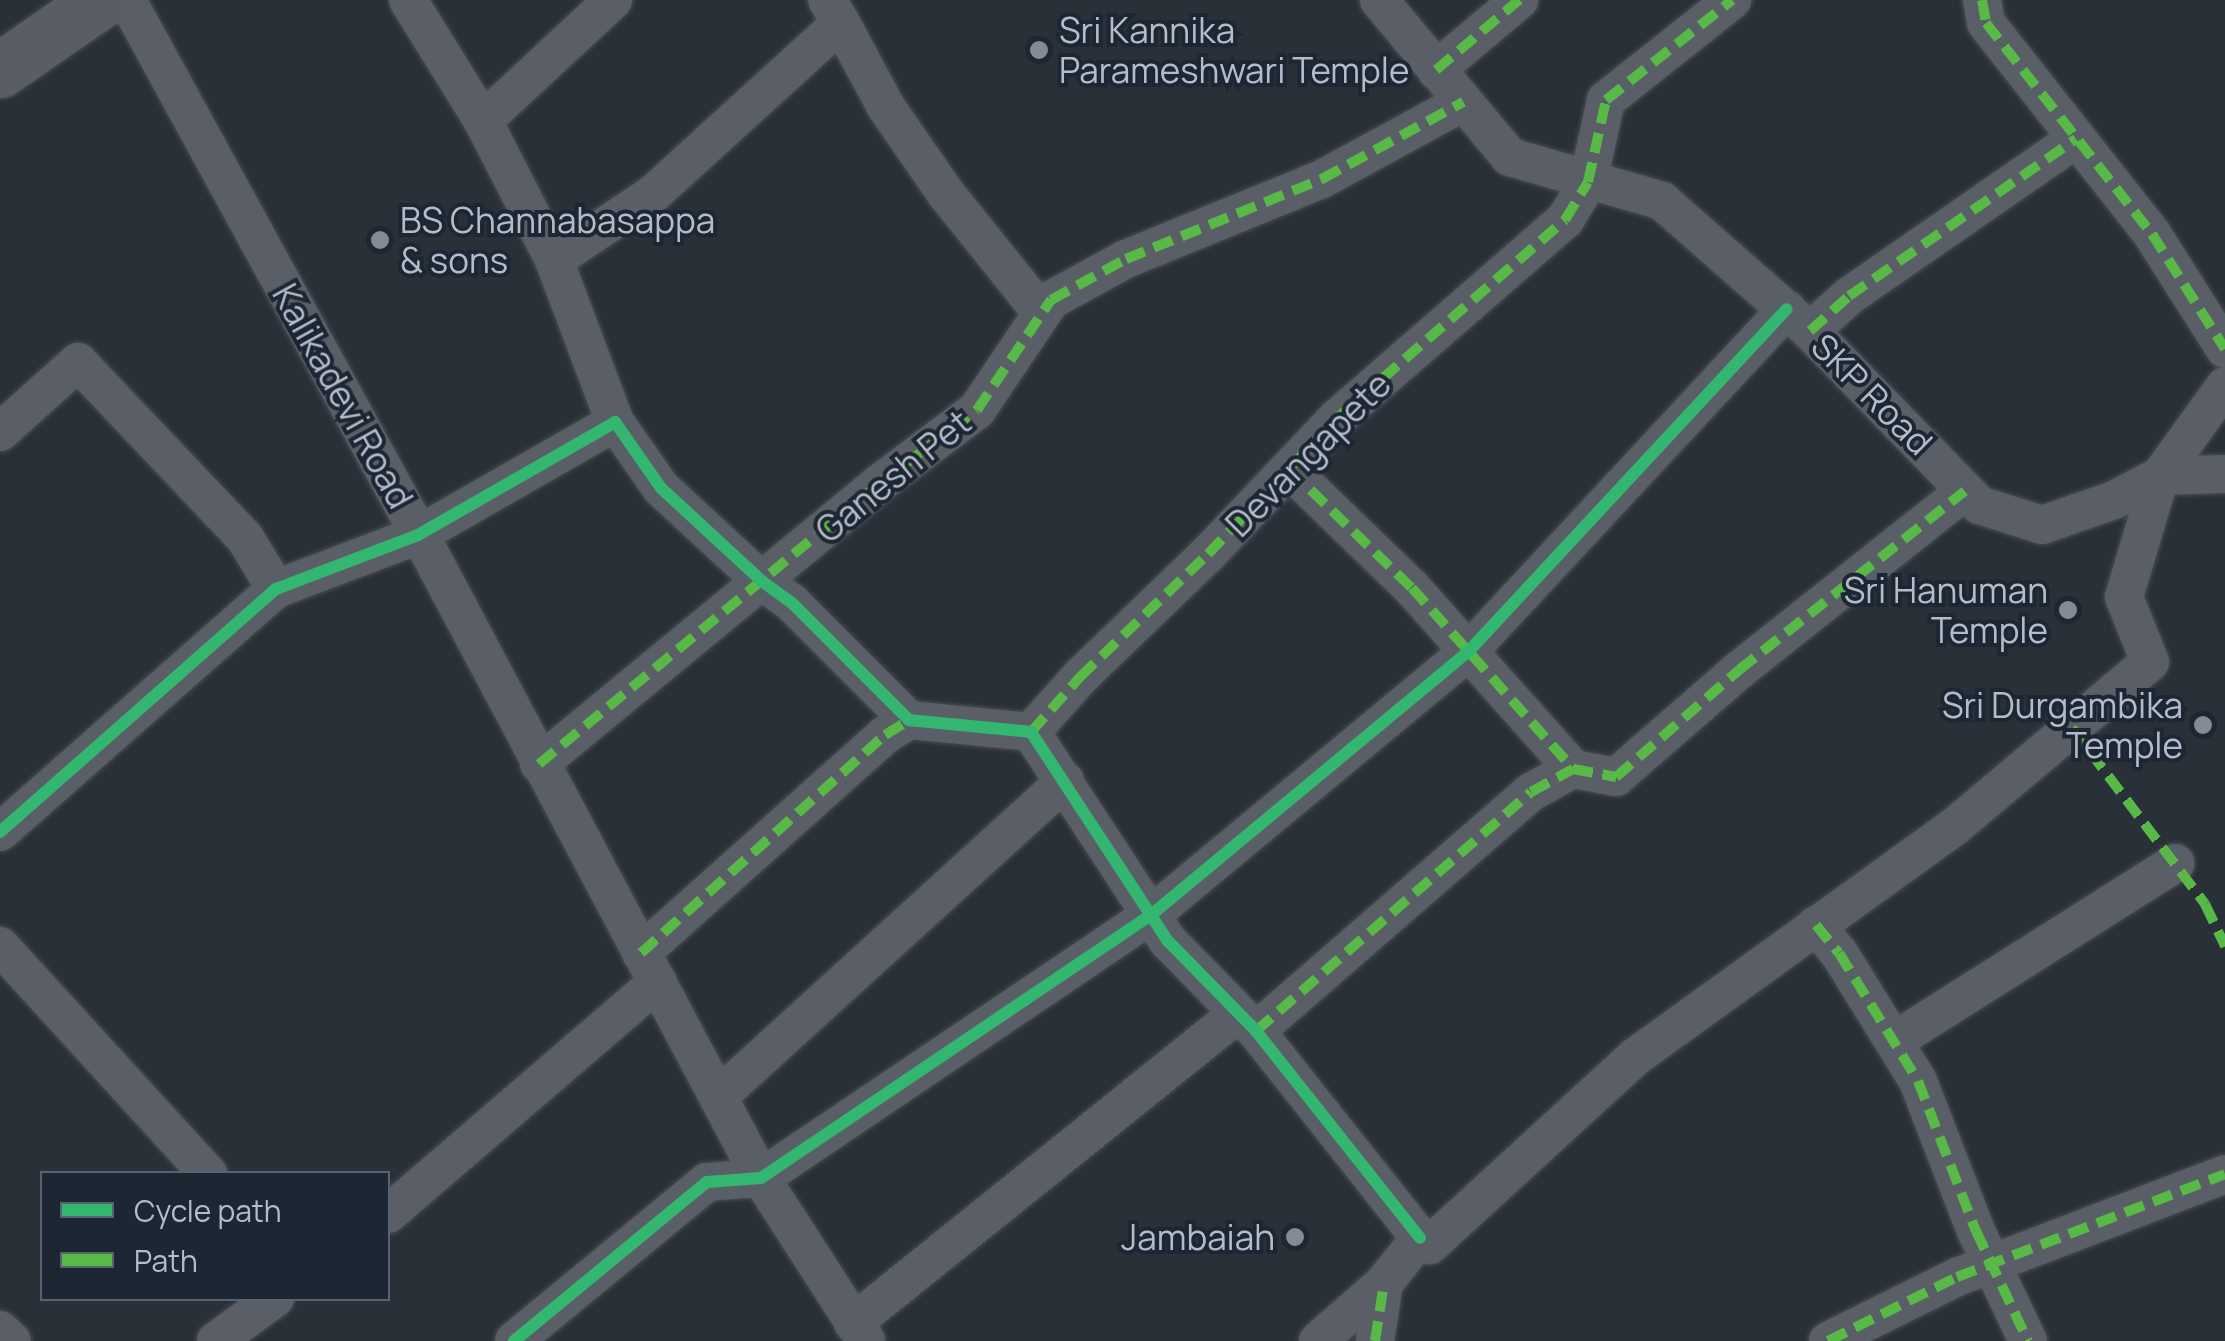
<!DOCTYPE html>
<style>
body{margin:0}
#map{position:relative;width:2225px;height:1341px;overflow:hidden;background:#2a3038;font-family:Manrope,sans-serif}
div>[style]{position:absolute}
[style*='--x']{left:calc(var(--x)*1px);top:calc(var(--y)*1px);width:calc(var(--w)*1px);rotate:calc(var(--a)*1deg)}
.roads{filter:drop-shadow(0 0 2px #484c53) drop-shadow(0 0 2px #484c53)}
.street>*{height:38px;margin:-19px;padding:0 19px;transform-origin:19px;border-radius:19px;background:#5a5e66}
.secondary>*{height:55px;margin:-27.5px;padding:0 27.5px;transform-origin:27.5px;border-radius:27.5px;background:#595d64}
.quiet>*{height:10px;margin-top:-5px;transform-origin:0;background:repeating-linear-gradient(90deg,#58b947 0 20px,transparent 0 30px)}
.cycleway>*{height:12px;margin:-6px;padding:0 6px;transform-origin:6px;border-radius:6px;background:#33b770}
.dots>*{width:28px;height:28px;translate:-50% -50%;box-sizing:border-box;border:5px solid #1d2633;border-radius:50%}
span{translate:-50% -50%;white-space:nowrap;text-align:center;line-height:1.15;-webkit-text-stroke:8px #1d2633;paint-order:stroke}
.poi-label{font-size:35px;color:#b4bcc9}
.left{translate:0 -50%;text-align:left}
.right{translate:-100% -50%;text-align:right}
.street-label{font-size:35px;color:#b4bcc9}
.legend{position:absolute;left:40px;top:1171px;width:350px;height:130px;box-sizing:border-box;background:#1d2633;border:2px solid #59626f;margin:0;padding:12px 18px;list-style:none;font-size:30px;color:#b4bcc9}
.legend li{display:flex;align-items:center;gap:20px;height:50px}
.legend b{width:50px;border:2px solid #59626f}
</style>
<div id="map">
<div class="roads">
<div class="street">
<div style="--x:127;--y:0;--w:646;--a:61.33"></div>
<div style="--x:437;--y:567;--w:692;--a:62.06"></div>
<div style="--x:761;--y:1178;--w:194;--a:57.2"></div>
<div style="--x:408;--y:0;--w:142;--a:58.2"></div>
<div style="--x:613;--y:0;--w:178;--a:137.1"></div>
<div style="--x:483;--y:121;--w:156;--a:62.9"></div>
<div style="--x:554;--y:260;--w:173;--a:69.4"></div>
<div style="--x:1379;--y:0;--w:204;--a:50.2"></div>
<div style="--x:1510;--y:157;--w:158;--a:16.1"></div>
<div style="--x:1662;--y:201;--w:197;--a:41.3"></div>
<div style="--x:1810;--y:331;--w:243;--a:45.8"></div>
<div style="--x:1979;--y:505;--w:66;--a:17.6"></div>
<div style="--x:2042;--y:525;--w:76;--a:-19.1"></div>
<div style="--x:2114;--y:500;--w:52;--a:-27.6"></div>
<div style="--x:1982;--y:0;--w:23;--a:80"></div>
<div style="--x:1986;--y:23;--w:268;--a:51.8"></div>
<div style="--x:2152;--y:234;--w:136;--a:57.6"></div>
<div style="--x:841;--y:23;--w:95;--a:61.8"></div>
<div style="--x:886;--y:107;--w:107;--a:55.3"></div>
<div style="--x:947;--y:195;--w:151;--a:51.2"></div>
<div style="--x:1436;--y:70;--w:109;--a:-40.1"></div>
<div style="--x:554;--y:260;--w:119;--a:-33.7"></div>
<div style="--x:653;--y:194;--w:254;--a:-42.3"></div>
<div style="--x:841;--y:23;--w:27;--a:-121"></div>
<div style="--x:1810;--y:331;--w:52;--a:-41.9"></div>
<div style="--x:1849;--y:296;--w:276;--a:-34.7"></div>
<div style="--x:2225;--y:386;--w:111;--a:125.8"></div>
<div style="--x:2160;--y:476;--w:65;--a:-1.8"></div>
<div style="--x:0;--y:432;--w:105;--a:-41.9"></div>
<div style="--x:78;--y:362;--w:243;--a:46.5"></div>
<div style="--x:245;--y:538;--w:60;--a:58.7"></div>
<div style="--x:1289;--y:469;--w:171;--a:44.1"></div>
<div style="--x:1412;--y:588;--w:242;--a:48.3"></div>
<div style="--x:1031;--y:732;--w:74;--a:-48.3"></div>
<div style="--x:1080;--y:677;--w:178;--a:-43.9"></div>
<div style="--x:1208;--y:554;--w:187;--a:-46.5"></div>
<div style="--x:1337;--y:418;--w:302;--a:-41"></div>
<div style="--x:1565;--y:220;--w:44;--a:-58.8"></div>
<div style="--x:1588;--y:182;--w:84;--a:-77.6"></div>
<div style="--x:1606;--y:100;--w:161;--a:-38.4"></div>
<div style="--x:539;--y:764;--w:442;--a:-39.5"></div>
<div style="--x:880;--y:483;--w:121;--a:-37"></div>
<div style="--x:977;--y:410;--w:133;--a:-56.1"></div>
<div style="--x:1051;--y:300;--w:85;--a:-28.7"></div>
<div style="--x:1126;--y:259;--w:212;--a:-22.2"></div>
<div style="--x:1322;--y:179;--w:161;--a:-28.6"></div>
<div style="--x:0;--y:832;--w:368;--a:-41.4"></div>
<div style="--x:276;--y:589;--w:152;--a:-20.8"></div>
<div style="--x:418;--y:535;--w:227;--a:-29.8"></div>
<div style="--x:615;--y:422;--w:80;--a:55.1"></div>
<div style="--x:661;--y:488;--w:139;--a:42.7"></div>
<div style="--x:763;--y:582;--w:36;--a:36"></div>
<div style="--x:792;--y:603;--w:165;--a:45"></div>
<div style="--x:909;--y:720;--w:123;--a:5.6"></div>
<div style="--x:1031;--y:732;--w:250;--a:56.8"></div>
<div style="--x:1168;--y:941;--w:126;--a:45.6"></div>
<div style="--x:1256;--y:1031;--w:264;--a:51.6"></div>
<div style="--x:1816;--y:925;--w:36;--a:51"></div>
<div style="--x:1839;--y:953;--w:150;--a:58.3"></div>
<div style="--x:1918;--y:1081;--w:161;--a:68.9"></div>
<div style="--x:1976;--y:1231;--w:122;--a:64.7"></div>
<div style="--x:0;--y:946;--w:309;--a:47.6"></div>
<div style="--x:641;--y:953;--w:327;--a:-41.8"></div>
<div style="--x:885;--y:735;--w:28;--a:-32"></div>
<div style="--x:1256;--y:1031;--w:364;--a:-41"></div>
<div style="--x:1531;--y:792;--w:48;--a:-28.7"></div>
<div style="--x:1573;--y:769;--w:44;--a:10.5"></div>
<div style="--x:1616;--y:777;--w:163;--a:-41"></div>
<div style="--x:1739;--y:670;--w:288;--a:-38.4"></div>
<div style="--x:1894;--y:1041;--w:333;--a:-32.3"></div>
<div style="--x:719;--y:1096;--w:468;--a:-42.3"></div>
<div style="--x:388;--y:1214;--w:356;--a:-40.7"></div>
<div style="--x:853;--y:1323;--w:494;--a:-38.8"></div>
<div style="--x:0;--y:1330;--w:16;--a:43"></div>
<div style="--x:216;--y:1341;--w:73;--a:-36.1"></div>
<div style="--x:514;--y:1341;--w:250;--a:-39.5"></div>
<div style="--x:707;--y:1182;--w:54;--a:-4.2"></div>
<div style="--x:761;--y:1178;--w:470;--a:-34"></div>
<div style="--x:1151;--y:915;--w:412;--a:-39.7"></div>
<div style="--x:1468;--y:652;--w:468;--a:-47.1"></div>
<div style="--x:1318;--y:1341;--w:88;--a:-41.3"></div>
<div style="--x:1384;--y:1283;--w:58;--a:-51.3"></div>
<div style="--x:1420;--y:1238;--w:12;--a:35"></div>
<div style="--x:1430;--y:1245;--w:278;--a:-42.5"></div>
<div style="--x:1635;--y:1057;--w:393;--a:-35.8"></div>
<div style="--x:1954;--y:827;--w:256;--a:-40.1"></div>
<div style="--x:2150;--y:662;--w:70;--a:-111.8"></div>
<div style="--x:2124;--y:597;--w:126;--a:-73.4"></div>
<div style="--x:1375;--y:1341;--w:59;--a:-81.2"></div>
<div style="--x:1828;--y:1341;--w:144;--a:-26.4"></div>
<div style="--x:1957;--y:1277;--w:287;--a:-21"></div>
</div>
<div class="secondary">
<div style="--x:0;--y:70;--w:123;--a:-34.7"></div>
</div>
</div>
<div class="quiet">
<div style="--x:1982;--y:0;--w:23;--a:80"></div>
<div style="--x:1986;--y:23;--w:268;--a:51.8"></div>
<div style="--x:2152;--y:234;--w:136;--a:57.6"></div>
<div style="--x:1436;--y:70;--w:109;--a:-40.1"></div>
<div style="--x:1810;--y:331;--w:52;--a:-41.9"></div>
<div style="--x:1849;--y:296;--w:276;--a:-34.7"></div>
<div style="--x:1289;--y:469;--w:171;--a:44.1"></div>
<div style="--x:1412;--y:588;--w:242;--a:48.3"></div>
<div style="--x:2072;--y:728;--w:221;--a:52.9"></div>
<div style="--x:2205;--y:904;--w:47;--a:64.5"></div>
<div style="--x:1031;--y:732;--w:74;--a:-48.3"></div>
<div style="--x:1080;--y:677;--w:178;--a:-43.9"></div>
<div style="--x:1208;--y:554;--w:187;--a:-46.5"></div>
<div style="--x:1337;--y:418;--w:302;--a:-41"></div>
<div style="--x:1565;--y:220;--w:44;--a:-58.8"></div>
<div style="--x:1588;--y:182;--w:84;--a:-77.6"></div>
<div style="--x:1606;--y:100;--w:161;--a:-38.4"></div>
<div style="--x:539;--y:764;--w:442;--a:-39.5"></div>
<div style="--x:880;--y:483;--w:121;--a:-37"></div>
<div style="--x:977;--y:410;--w:133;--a:-56.1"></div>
<div style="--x:1051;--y:300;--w:85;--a:-28.7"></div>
<div style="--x:1126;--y:259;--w:212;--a:-22.2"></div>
<div style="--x:1322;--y:179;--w:161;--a:-28.6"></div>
<div style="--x:1816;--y:925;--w:36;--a:51"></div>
<div style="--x:1839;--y:953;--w:150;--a:58.3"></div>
<div style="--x:1918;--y:1081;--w:161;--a:68.9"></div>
<div style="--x:1976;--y:1231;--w:122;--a:64.7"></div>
<div style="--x:641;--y:953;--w:327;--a:-41.8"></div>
<div style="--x:885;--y:735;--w:28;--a:-32"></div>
<div style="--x:1256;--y:1031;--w:364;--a:-41"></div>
<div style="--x:1531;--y:792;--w:48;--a:-28.7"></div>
<div style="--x:1573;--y:769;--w:44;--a:10.5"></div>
<div style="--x:1616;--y:777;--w:163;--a:-41"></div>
<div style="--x:1739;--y:670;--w:288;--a:-38.4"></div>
<div style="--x:1375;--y:1341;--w:59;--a:-81.2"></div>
<div style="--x:1828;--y:1341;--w:144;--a:-26.4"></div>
<div style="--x:1957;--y:1277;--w:287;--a:-21"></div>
</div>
<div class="cycleway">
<div style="--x:0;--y:832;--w:368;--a:-41.4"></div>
<div style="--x:276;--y:589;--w:152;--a:-20.8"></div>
<div style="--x:418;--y:535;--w:227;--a:-29.8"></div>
<div style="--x:615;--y:422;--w:80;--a:55.1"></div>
<div style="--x:661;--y:488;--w:139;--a:42.7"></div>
<div style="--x:763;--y:582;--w:36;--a:36"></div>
<div style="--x:792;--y:603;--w:165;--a:45"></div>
<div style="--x:909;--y:720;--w:123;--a:5.6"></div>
<div style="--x:1031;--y:732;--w:250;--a:56.8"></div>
<div style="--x:1168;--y:941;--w:126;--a:45.6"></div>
<div style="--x:1256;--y:1031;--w:264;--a:51.6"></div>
<div style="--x:514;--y:1341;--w:250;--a:-39.5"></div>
<div style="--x:707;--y:1182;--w:54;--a:-4.2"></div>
<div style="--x:761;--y:1178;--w:470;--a:-34"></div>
<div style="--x:1151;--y:915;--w:412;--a:-39.7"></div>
<div style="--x:1468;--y:652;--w:468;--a:-47.1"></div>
</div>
<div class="dots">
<div style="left:1039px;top:50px;background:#848b96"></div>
<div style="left:380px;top:240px;background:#848b96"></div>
<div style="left:2068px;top:610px;background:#848b96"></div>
<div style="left:2203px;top:725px;background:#848b96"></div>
<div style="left:1295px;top:1237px;background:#848b96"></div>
</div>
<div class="poi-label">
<span class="left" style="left:1059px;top:50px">Sri Kannika<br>Parameshwari Temple</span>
<span class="left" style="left:400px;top:240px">BS Channabasappa<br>&amp; sons</span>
<span class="right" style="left:2048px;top:610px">Sri Hanuman<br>Temple</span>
<span class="right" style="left:2183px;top:725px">Sri Durgambika<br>Temple</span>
<span class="right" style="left:1275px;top:1237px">Jambaiah</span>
</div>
<div class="street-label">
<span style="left:1872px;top:394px;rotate:45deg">SKP Road</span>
<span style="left:343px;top:396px;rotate:61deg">Kalikadevi Road</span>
<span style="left:1308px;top:454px;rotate:-45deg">Devangapete</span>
<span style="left:893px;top:476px;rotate:-39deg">Ganesh Pet</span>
</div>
<ul class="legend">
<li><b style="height:12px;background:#33b770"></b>Cycle path</li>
<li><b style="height:12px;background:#58b947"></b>Path</li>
</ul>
</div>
